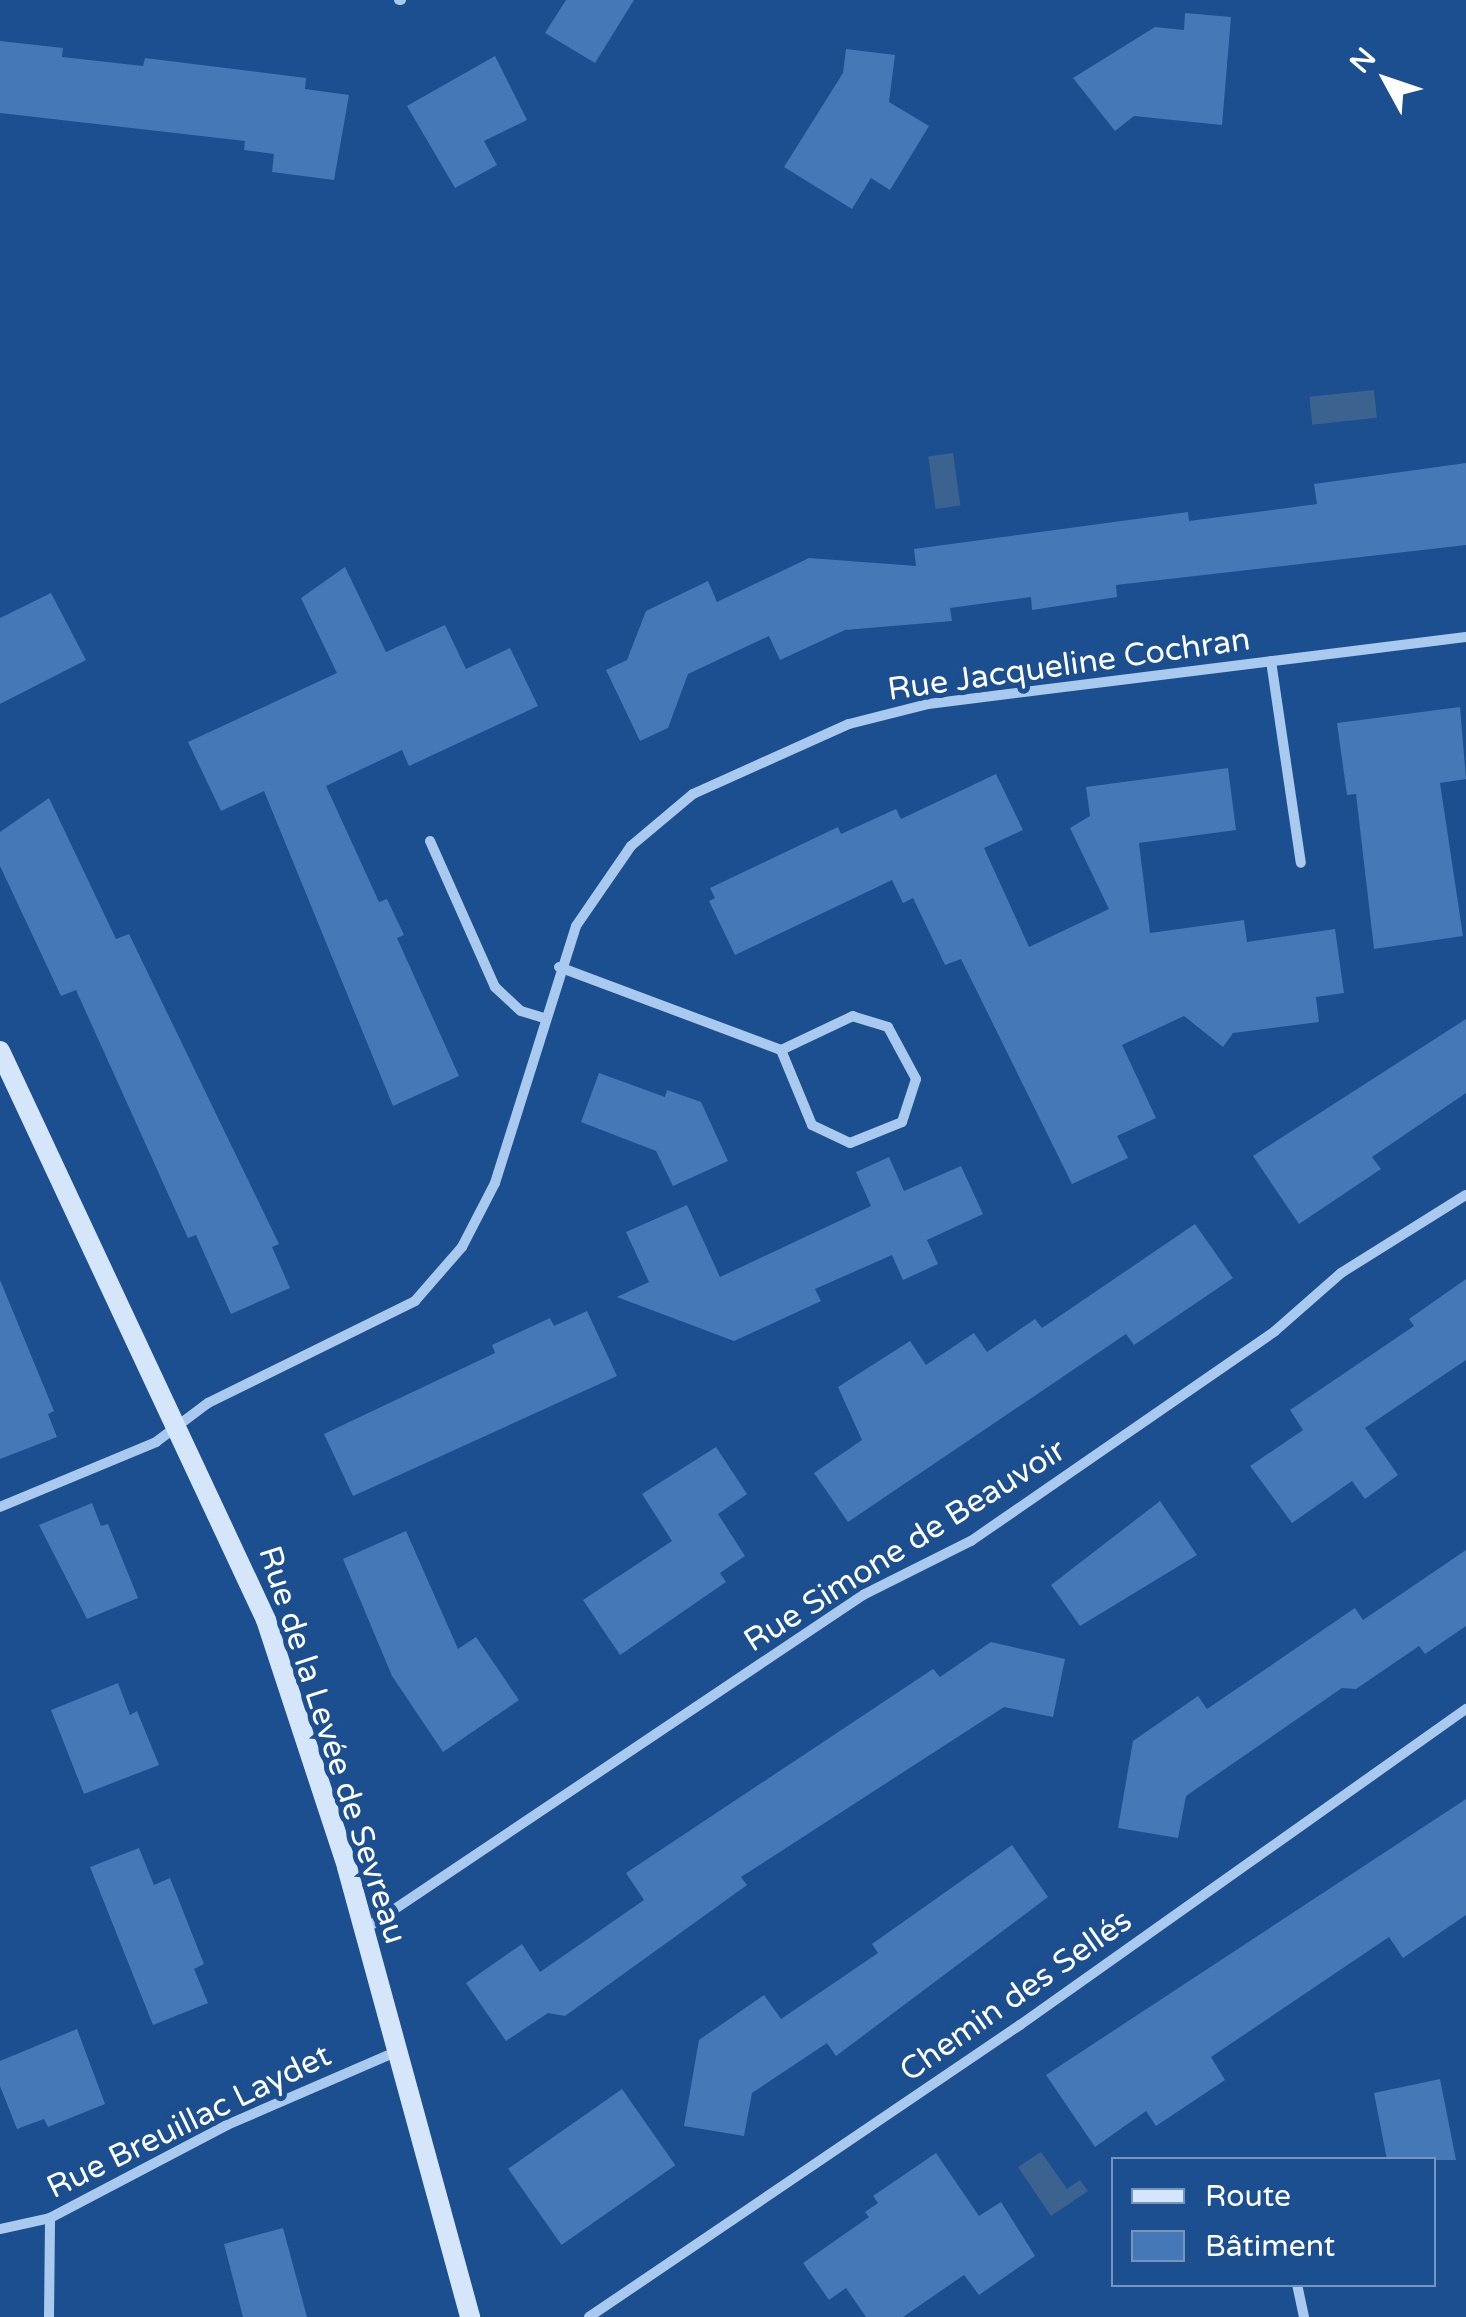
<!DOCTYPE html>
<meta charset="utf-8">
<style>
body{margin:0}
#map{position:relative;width:1466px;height:2317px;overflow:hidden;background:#1b4f8f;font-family:"Varela Round",sans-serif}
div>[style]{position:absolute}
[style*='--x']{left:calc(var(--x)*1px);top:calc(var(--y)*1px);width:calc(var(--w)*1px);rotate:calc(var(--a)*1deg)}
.water>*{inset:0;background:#3c6290;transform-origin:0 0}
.building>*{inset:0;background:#4478b7;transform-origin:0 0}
.street>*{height:10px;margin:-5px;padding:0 5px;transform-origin:5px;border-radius:5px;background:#a9c9ee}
.secondary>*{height:20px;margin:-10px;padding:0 10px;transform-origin:10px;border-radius:10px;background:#d6e6fa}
span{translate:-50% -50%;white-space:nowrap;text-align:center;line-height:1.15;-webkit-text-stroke:10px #1b4f8f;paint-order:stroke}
.street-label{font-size:32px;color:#fff}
.legend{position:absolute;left:1111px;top:2157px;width:325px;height:130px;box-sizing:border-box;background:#1b4f8f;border:2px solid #7695bc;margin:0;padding:12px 18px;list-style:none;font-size:30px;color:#fff}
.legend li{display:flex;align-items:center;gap:20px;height:50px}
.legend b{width:50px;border:2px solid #7695bc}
.north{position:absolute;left:1336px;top:30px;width:100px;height:100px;-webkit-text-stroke:8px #1b4f8f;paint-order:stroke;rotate:310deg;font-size:28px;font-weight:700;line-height:40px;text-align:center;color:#fff}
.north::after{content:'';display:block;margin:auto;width:35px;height:45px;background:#fff;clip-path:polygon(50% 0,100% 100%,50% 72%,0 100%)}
</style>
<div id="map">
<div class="water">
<div style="left:1374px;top:390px;width:28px;height:65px;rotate:84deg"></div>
<div style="left:953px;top:453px;width:53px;height:25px;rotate:82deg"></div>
<div style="clip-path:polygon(1041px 2152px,1067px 2189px,1080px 2180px,1088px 2191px,1051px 2216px,1018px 2167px)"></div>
</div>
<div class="building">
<div style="clip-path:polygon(566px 0,634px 0,595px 63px,545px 33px)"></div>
<div style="clip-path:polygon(1185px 13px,1231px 17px,1222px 125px,1134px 116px,1115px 131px,1073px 78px,1155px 27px,1184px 30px)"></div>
<div style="clip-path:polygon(0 41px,63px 48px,62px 57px,143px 66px,145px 58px,306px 78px,305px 89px,349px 95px,334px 180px,272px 172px,274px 154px,244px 150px,245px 141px,0 113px)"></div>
<div style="clip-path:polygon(846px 49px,895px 55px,889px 102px,929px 126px,890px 190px,871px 178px,852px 209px,784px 167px,843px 73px)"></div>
<div style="clip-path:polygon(495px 56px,527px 120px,484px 141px,497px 165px,455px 188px,407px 106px)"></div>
<div style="clip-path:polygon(1466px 463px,1466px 545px,1116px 585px,1117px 597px,1032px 610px,1031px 597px,950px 608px,952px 621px,845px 630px,780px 660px,769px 636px,688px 674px,668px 728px,640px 741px,606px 670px,627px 660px,646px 611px,708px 581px,717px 602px,809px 558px,916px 566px,914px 549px,1188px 512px,1189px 521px,1317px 504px,1314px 484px)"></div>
<div style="clip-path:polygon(345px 567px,386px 652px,445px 625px,466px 669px,510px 648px,538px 706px,409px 766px,402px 750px,326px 786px,379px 902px,387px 899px,404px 935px,397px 938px,459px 1076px,393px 1106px,264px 791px,221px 811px,188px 742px,337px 673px,301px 598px)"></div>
<div style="clip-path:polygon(51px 593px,86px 660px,0 704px,0 618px)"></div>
<div style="clip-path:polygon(1460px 707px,1466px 779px,1440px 783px,1463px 936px,1374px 949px,1356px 794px,1347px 795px,1337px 723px)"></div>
<div style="clip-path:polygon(1228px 768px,1236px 830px,1139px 843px,1150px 933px,1244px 920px,1247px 942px,1335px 929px,1344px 993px,1316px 997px,1319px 1022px,1233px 1033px,1223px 1047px,1184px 1016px,1122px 1045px,1156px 1118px,1117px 1136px,1128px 1158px,1072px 1184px,961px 959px,945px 965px,913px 898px,903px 903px,892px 880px,735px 955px,709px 901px,715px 898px,710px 888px,838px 827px,841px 834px,896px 809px,901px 819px,996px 774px,1023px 830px,984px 848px,1029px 947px,1109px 909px,1070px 828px,1090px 816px,1086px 787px)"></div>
<div style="clip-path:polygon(49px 798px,116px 939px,129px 934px,279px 1244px,272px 1247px,290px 1288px,231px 1314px,196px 1235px,188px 1238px,76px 990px,61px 996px,0 866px,0 832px)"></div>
<div style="clip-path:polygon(1466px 1019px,1466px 1093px,1372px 1157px,1381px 1169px,1299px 1224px,1253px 1156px)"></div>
<div style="clip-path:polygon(599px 1073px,665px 1097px,667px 1090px,701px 1102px,728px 1161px,673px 1186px,656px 1151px,581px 1122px)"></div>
<div style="clip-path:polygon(889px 1157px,904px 1191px,961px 1166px,983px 1214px,927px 1240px,938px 1264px,903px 1280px,892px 1255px,815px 1289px,821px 1301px,734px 1341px,617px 1297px,649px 1282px,626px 1232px,687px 1205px,720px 1277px,871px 1206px,856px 1172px)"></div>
<div style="clip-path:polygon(1195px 1224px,1233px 1278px,1134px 1345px,1126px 1334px,848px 1522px,814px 1473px,862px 1440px,838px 1387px,910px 1341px,926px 1365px,974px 1333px,987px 1352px,1035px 1319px,1042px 1328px)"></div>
<div style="clip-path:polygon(1466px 1279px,1466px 1360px,1365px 1428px,1398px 1475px,1365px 1499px,1352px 1481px,1292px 1523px,1250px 1466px,1303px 1430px,1290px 1410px,1414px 1326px,1409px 1319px)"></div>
<div style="clip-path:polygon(0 1280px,54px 1411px,48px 1414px,57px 1437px,0 1459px)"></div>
<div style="clip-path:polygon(587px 1311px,617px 1376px,353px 1496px,324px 1434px,495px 1353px,492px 1345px,550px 1318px,554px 1326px)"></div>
<div style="clip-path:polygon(716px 1447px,747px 1494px,718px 1514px,745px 1556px,720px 1573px,726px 1582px,620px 1655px,583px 1600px,672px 1541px,642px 1494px)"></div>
<div style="clip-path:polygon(1160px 1501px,1197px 1555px,1080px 1626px,1051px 1585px)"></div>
<div style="clip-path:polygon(92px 1503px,101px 1526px,108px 1524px,138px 1598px,87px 1619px,39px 1525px)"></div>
<div style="clip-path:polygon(406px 1531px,458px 1649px,476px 1637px,519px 1700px,443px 1752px,392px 1676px,343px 1559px)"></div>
<div style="clip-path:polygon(1466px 1550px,1466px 1626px,1425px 1654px,1419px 1646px,1356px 1689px,1342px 1688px,1186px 1796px,1178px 1838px,1118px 1828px,1133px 1741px,1198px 1696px,1207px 1709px,1355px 1608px,1363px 1620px)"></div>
<div style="clip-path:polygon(991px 1642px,1065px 1659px,1053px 1717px,1004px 1707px,741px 1877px,747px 1885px,565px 2016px,548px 2013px,506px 2041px,466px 1983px,522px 1944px,540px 1972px,644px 1900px,626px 1873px,933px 1669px,940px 1677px)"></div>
<div style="clip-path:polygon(118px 1683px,130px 1715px,137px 1711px,159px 1765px,84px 1794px,51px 1710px)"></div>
<div style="clip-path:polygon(1466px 1799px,1466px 1915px,1403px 1958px,1389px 1937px,1211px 2057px,1225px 2080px,1156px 2126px,1146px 2111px,1095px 2147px,1046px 2075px)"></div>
<div style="clip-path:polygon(1012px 1845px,1048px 1897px,836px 2056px,827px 2043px,752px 2093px,744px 2136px,684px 2126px,699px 2040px,764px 1995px,781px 2019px,878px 1953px,872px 1944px)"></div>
<div style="clip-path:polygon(139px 1848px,154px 1885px,170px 1878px,204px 1964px,194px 1969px,208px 2003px,153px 2025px,90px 1867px)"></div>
<div style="clip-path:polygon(77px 2029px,105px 2104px,48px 2127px,44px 2119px,17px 2129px,0 2086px,0 2061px)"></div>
<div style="clip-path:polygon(1440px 2079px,1456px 2160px,1387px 2160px,1374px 2093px)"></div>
<div style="left:622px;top:2089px;width:93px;height:139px;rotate:55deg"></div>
<div style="clip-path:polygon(936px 2153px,979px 2216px,1001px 2202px,1035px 2256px,979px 2295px,964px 2275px,903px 2317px,866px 2317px,846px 2288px,829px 2300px,803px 2263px,869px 2217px,865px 2212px,878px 2203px,873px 2196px)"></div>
<div style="clip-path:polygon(283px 2228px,307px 2317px,243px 2317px,224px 2244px)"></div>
</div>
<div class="street">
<div style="--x:399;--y:0;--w:2;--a:0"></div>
<div style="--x:1271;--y:661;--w:204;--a:81.6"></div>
<div style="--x:430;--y:841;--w:160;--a:66"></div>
<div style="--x:495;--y:987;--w:35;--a:43"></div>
<div style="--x:521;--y:1011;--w:24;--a:17"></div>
<div style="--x:559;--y:967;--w:237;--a:20.5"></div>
<div style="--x:781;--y:1050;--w:81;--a:67.5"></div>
<div style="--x:812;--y:1125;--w:42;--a:25.3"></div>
<div style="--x:850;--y:1143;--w:56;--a:-22"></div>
<div style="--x:902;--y:1122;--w:45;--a:-72"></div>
<div style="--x:916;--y:1079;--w:59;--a:-118.3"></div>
<div style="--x:888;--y:1027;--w:37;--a:-163"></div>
<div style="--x:853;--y:1016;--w:80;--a:154.7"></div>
<div style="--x:0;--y:1507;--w:169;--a:-22.6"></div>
<div style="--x:156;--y:1442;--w:65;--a:-36.9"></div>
<div style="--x:208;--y:1403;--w:231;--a:-26.2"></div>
<div style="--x:415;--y:1301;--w:72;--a:-49"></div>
<div style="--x:462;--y:1247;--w:72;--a:-62.7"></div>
<div style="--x:495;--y:1183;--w:269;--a:-72.5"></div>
<div style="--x:576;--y:926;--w:97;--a:-55.5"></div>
<div style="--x:631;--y:846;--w:81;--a:-40"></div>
<div style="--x:693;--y:794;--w:171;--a:-24.2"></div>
<div style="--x:849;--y:724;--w:81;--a:-14.2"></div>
<div style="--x:928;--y:704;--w:542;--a:-7.1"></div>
<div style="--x:365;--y:1929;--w:600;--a:-33.85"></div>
<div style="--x:863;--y:1595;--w:121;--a:-26.6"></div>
<div style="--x:971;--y:1541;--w:369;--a:-34.6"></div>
<div style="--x:1275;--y:1331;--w:88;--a:-41.3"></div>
<div style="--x:1341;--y:1273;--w:147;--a:-32"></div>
<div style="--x:0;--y:2229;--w:51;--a:-12.4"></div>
<div style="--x:50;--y:2218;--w:200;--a:-27.7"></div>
<div style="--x:227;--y:2125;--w:184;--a:-23.4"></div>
<div style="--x:1297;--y:2284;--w:34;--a:78"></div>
<div style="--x:49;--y:2317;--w:99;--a:-89.4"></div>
<div style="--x:589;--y:2317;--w:521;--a:-34.12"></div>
<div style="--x:1020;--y:2025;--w:547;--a:-35.32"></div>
</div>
<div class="secondary">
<div style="--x:0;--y:1051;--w:628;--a:64.94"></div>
<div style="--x:266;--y:1620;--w:260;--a:71.8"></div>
<div style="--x:347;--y:1867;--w:467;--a:74.7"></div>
</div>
<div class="street-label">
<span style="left:1069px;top:665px;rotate:-8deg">Rue Jacqueline Cochran</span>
<span style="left:905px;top:1546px;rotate:-32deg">Rue Simone de Beauvoir</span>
<span style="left:332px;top:1745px;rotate:72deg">Rue de la Levée de Sevreau</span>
<span style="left:1016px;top:1996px;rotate:-35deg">Chemin des Sellés</span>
<span style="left:189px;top:2122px;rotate:-26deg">Rue Breuillac Laydet</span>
</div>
<ul class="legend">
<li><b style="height:12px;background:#d6e6fa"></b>Route</li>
<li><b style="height:28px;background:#4478b7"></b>Bâtiment</li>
</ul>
<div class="north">N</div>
</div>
